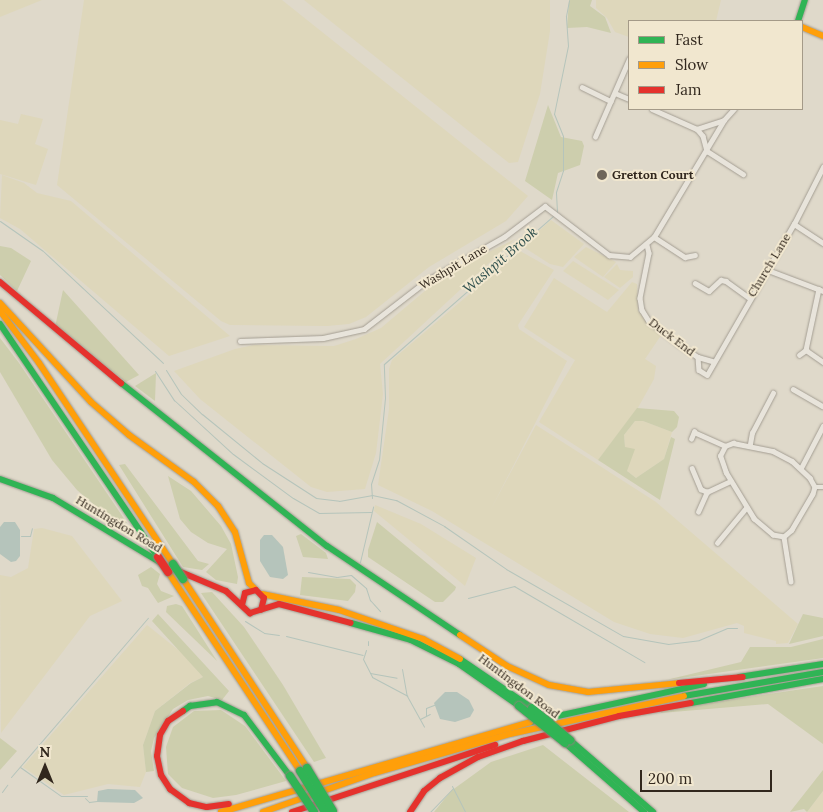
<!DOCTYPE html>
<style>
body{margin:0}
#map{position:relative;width:823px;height:812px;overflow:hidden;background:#dfd9ca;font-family:Lora,serif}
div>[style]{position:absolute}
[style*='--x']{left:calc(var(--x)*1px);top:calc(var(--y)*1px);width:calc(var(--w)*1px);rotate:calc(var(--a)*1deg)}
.farmland>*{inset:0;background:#ded7bb}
.green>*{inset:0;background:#cdcead}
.water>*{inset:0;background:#b5c4bb}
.stream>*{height:1px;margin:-0.5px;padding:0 0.5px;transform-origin:0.5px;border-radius:0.5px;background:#b5c4bb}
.roads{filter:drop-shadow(0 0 1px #a49e93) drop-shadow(0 0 1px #a49e93)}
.street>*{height:4.5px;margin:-2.25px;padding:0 2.25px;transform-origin:2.25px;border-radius:2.25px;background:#e8e4db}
.fast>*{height:6px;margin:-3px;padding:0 3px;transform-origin:3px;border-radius:3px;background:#30b455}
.slow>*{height:6px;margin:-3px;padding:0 3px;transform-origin:3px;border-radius:3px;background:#ff9f0a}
.jam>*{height:6px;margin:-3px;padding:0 3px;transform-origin:3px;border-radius:3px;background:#e5322d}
.bridges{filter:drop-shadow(0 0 1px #8a847a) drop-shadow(0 0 1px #8a847a)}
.fast-bridge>*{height:8px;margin:-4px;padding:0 4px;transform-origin:4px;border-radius:4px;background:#30b455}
.jam-bridge>*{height:8px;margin:-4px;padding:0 4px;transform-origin:4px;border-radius:4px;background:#e5322d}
.dots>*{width:14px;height:14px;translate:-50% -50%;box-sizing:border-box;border:2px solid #f1e7cf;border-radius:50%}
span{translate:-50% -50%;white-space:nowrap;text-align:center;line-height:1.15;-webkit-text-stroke:4px #f1e7cf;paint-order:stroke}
.poi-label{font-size:12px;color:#31271d;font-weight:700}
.left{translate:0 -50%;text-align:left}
.street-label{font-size:12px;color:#31271d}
.water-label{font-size:14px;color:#2e4f4d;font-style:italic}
.legend{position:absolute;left:628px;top:20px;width:175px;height:90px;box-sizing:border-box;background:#f1e7cf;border:1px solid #a49a88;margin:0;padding:6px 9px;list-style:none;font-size:15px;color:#31271d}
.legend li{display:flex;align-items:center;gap:10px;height:25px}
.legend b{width:25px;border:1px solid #a49a88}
.north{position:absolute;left:20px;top:742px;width:50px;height:50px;-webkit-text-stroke:4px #f1e7cf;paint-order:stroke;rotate:0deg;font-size:14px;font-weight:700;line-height:20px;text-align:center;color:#31271d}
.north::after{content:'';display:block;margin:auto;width:18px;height:22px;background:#31271d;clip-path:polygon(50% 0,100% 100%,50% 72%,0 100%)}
.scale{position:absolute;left:640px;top:770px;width:132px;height:22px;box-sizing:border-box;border:2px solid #31271d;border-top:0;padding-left:6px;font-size:15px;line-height:18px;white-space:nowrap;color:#31271d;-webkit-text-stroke:4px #f1e7cf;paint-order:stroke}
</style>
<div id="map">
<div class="farmland">
<div style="clip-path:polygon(0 0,42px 0,0 17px)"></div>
<div style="clip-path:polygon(84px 0,282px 0,528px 196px,506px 221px,429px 267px,366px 317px,349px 324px,327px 326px,230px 325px,221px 321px,57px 185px)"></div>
<div style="clip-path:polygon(304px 0,550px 0,550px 31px,540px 94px,518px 162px,509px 163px)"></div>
<div style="clip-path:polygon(596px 0,721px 0,716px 21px,629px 21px,629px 37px,615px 32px,607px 18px,596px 8px)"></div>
<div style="clip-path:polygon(21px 114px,43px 119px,35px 144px,48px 149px,36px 185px,0 174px,0 120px,18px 124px)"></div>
<div style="clip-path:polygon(2px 175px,24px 183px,37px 193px,71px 201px,230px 336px,169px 356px,20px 229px,0 218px)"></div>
<div style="clip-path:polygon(551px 220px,584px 244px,563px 267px,550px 264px,522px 246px)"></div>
<div style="clip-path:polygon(515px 239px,380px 364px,383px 394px,376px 453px,365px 489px,327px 492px,311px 487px,200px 399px,174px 371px,235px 349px,254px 345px,334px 346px,356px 339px,381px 328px,446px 273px)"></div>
<div style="clip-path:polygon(586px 247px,616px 262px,603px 277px,574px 257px)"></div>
<div style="clip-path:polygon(520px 251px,554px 270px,518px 325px,519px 329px,567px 361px,490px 511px,536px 425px,656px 502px,798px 624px,788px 643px,776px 644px,776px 641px,744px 633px,744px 626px,737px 623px,683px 638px,650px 634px,614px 622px,432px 511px,378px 485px,389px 409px,389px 369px,392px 360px)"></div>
<div style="clip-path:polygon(573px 261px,619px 290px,608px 300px,563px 271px)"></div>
<div style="clip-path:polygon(617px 264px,620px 270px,633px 271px,633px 277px,620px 288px,604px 277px)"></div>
<div style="clip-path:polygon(554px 278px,607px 312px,632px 282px,637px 284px,638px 311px,662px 334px,645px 359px,656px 366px,654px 379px,635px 413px,598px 460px,539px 422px,575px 360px,524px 327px)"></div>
<div style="clip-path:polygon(635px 421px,643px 421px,672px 432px,664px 459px,636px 478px,627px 471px,630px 455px,625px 447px,624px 435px)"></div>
<div style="clip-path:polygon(375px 505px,421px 524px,476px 558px,465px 586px,374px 511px)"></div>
<div style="clip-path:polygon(42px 528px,72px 536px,122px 601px,90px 616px,1px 733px,0 575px,11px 577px,28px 568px,34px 529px)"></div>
<div style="clip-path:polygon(147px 625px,182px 653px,203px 677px,190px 683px,155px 711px,143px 745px,146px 772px,140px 787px,108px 784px,64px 795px,23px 767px)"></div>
<div style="clip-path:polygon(823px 791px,823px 812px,807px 812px)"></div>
</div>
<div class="green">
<div style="clip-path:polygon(569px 0,592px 0,590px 6px,605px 17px,611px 33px,587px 27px,567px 28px)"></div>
<div style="clip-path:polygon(548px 105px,561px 137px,582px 141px,584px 146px,580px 165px,558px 173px,552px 200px,525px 181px)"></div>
<div style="clip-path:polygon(0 246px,11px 248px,31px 261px,17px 291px,0 275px)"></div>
<div style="clip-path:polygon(63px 290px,139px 375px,126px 382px,55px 327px)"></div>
<div style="clip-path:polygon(0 338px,19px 363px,127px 523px,112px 520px,77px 490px,52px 460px,0 372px)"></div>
<div style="clip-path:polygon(156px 373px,155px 401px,135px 386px)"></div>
<div style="clip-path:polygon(637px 408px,674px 411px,679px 417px,677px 427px,672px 432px,643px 421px,635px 421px,624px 435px,625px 447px,635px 449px,627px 471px,636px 478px,664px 459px,671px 437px,675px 439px,660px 500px,598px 460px)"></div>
<div style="clip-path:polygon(125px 464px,198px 561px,209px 564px,202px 570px,183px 567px,119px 465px)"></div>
<div style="clip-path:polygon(168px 476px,191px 491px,221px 526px,231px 544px,238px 577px,237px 584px,216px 580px,206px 572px,227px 549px,208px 543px,191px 532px,180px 519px)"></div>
<div style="clip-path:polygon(377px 522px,456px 587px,455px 590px,443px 602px,435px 602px,368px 557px,368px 550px)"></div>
<div style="clip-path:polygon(301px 534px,326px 553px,328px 559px,303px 557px,296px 536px)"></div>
<div style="clip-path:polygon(151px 567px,160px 574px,157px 584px,161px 591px,174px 596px,158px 603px,148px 588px,142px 586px,138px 575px)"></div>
<div style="clip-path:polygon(302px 577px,350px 579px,356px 585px,355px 592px,348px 601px,300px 595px)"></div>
<div style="clip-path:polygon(212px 592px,244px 627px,283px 685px,326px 758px,314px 762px,201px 593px)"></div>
<div style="clip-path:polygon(176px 604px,182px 606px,217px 661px,166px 612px,167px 606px)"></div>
<div style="clip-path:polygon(158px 614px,229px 691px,222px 700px,208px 696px,188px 700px,173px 709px,154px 738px,151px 751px,154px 771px,146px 772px,143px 745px,155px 711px,191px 683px,203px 677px,152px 621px)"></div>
<div style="clip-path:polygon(803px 614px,823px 618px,823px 636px,789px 644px)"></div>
<div style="clip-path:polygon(823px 639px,823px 658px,666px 680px,741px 662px,750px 647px,791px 647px)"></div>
<div style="clip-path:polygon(823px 686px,823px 744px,768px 704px,661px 713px,661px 710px)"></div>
<div style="clip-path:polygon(221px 710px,245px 726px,286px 781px,236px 795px,213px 798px,182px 788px,168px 774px,166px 747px,173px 727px,194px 711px)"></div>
<div style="clip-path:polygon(0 738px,17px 751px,0 770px)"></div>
<div style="clip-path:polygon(543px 745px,629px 812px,434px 812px,451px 791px,491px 762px)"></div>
<div style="clip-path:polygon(823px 770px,823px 791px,807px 812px,804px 809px,790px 812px)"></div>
</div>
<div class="water">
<div style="clip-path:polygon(4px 522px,15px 522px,20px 530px,20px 556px,16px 561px,11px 562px,0 554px,0 527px)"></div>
<div style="clip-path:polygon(264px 535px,272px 535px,283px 547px,288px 575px,283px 579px,270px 577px,260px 561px,260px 540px)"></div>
<div style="clip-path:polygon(445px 692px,457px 692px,469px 700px,474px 710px,470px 717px,455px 722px,440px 719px,434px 703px)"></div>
<div style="clip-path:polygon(108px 789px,135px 790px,143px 798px,134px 803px,97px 802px,98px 791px)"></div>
</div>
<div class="stream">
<div style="--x:557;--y:212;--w:20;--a:-93"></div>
<div style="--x:556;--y:192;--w:22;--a:-72"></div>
<div style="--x:563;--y:171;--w:35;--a:-90"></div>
<div style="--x:563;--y:136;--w:24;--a:-112"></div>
<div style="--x:554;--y:114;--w:69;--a:-78.4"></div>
<div style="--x:568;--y:46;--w:30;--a:-94"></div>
<div style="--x:566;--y:16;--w:16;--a:-79"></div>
<div style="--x:0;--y:221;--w:52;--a:34.9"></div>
<div style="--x:43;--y:251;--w:164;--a:43"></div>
<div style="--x:166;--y:370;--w:28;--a:58"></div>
<div style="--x:181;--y:394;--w:29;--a:44"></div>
<div style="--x:202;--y:414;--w:77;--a:39.2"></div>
<div style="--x:262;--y:463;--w:64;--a:32.9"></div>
<div style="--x:316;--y:498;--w:23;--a:7"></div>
<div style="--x:339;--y:501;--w:34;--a:-10"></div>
<div style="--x:372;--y:495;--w:25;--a:12"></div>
<div style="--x:396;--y:500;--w:55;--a:28.4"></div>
<div style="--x:444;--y:526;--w:75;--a:34.7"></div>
<div style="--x:506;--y:569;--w:135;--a:29.8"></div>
<div style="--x:623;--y:636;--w:46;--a:10.1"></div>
<div style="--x:668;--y:644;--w:31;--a:-7"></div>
<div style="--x:699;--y:640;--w:30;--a:-23"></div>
<div style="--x:727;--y:628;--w:10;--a:0"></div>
<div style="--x:155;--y:371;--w:35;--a:57"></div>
<div style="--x:174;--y:400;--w:80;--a:42.5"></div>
<div style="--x:233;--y:454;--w:74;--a:36.3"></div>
<div style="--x:293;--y:498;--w:30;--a:30"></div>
<div style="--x:319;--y:513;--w:52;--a:-1.1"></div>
<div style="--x:372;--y:498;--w:14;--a:-94"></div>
<div style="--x:371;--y:484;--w:25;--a:-72"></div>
<div style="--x:379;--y:460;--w:62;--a:-84.5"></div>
<div style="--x:385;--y:398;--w:34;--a:-92"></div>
<div style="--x:384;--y:364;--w:226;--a:-41.2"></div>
<div style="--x:21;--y:536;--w:9;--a:0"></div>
<div style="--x:30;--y:536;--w:8;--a:-76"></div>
<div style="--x:360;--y:562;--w:57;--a:-76.7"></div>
<div style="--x:308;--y:572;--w:29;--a:10"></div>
<div style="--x:337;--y:577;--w:14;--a:-8"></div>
<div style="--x:351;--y:575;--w:20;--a:41"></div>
<div style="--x:366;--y:588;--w:13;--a:72"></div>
<div style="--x:370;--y:600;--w:15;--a:48"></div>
<div style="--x:468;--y:598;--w:48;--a:-14.6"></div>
<div style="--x:514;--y:586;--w:151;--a:30.3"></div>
<div style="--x:245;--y:621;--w:22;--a:32"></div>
<div style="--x:264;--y:633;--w:15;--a:8"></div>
<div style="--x:286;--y:636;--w:79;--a:13.9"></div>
<div style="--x:368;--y:645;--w:4;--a:-90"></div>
<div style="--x:366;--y:650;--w:9;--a:108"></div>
<div style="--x:363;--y:659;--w:20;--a:63"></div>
<div style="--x:372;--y:677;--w:40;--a:28"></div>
<div style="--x:407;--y:696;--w:35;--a:61"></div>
<div style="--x:402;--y:669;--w:27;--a:80"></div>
<div style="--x:370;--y:673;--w:27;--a:10"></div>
<div style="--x:426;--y:715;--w:7;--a:-90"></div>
<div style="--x:426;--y:708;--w:9;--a:-21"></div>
<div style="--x:420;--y:719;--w:11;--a:-27"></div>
<div style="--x:20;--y:767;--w:50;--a:35.3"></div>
<div style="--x:61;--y:796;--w:26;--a:0"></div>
<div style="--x:11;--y:777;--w:210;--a:-49.3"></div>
<div style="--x:452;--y:786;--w:29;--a:63"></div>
<div style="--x:2;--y:792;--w:9;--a:-54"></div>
<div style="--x:85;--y:798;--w:6;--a:45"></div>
<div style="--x:89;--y:802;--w:8;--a:-7"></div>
<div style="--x:430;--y:812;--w:33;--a:-46"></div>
</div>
<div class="roads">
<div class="street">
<div style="--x:582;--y:87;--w:32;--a:26"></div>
<div style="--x:615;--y:93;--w:15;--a:23"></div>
<div style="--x:652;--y:109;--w:49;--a:24"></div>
<div style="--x:697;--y:129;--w:9;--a:49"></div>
<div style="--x:703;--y:136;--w:16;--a:75"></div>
<div style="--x:707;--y:151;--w:43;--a:32.6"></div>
<div style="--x:697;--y:129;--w:28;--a:-18"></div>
<div style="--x:595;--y:137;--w:85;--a:-66.4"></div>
<div style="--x:794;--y:224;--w:35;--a:33"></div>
<div style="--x:654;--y:237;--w:37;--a:33"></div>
<div style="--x:685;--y:257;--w:10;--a:-11"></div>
<div style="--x:647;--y:245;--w:8;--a:76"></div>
<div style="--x:649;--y:253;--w:46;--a:101.3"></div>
<div style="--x:640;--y:298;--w:12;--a:81"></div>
<div style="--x:642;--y:310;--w:13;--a:58"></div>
<div style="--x:649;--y:321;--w:37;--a:38"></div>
<div style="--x:678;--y:344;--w:24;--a:33"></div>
<div style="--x:698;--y:357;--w:15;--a:16"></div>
<div style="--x:768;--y:270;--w:59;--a:20.9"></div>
<div style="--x:695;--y:283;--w:16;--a:30"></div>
<div style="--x:709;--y:291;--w:16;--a:-43"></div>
<div style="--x:721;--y:280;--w:5;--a:11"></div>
<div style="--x:726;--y:281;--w:29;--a:36"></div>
<div style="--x:819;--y:289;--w:62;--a:102"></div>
<div style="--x:806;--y:350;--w:21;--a:35"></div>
<div style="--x:240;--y:341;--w:83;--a:-2.1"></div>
<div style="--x:323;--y:338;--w:42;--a:-12.4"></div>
<div style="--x:364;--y:329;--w:78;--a:-37.7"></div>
<div style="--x:426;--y:281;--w:90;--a:-29.4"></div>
<div style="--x:504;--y:237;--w:51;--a:-37.1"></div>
<div style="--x:545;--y:206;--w:81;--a:37.4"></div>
<div style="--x:609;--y:255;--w:21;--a:5"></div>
<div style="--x:630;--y:257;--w:31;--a:-40"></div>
<div style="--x:654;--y:237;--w:136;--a:-59.1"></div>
<div style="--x:724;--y:120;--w:15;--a:-48"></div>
<div style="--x:799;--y:355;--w:9;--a:-36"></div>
<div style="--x:698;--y:357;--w:13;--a:86"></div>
<div style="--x:699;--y:370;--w:9;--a:32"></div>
<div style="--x:707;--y:375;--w:174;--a:-60.1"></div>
<div style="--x:794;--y:224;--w:64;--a:-63"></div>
<div style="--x:793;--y:389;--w:34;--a:30"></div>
<div style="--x:691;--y:439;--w:8;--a:-67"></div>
<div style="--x:694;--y:432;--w:34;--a:24"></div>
<div style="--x:733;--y:443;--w:41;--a:11.3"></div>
<div style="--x:773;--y:451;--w:21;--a:28"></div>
<div style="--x:792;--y:461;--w:25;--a:43"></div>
<div style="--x:810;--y:478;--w:10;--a:61"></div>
<div style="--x:815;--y:487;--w:7;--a:106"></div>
<div style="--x:813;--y:494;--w:42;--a:120.3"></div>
<div style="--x:792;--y:530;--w:11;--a:139"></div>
<div style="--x:784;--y:537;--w:11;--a:-170"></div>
<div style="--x:773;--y:535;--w:25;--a:-140"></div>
<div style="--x:754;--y:519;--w:54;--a:-121.3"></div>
<div style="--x:726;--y:473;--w:18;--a:-109"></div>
<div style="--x:720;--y:456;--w:11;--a:-63"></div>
<div style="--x:725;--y:446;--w:9;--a:-21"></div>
<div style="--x:750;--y:444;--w:11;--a:-80"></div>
<div style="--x:752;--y:433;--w:45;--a:-62.3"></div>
<div style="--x:692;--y:468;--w:23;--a:67"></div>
<div style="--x:701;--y:489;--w:7;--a:27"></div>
<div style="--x:801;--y:468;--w:47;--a:-62.4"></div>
<div style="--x:815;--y:487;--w:8;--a:0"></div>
<div style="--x:707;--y:492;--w:26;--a:-25"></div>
<div style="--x:698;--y:512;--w:22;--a:-66"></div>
<div style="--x:784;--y:537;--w:45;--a:81"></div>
<div style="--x:717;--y:543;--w:45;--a:-50.4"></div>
</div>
<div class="fast">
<div style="--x:798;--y:21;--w:22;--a:-72"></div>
<div style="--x:0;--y:324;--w:282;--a:55.9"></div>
<div style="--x:121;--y:383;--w:263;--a:38.4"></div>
<div style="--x:327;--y:546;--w:160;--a:33.8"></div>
<div style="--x:0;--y:479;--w:56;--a:19.7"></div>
<div style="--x:53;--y:498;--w:128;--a:31"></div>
<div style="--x:351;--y:623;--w:62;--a:15.8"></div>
<div style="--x:411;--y:640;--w:54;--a:26.6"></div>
<div style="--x:459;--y:664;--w:73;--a:35"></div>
<div style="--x:460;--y:659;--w:87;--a:34.2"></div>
<div style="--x:739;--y:677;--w:85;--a:-8.8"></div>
<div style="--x:684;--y:696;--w:141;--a:-9.8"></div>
<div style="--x:691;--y:703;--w:134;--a:-10.3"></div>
<div style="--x:183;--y:711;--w:9;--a:-36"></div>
<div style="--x:190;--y:706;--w:27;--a:-8"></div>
<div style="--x:217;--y:702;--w:30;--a:26"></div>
<div style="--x:244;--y:715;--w:76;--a:53"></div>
<div style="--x:530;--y:722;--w:178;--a:-12.3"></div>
<div style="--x:570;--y:740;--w:110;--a:40.9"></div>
<div style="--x:565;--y:743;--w:105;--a:41.1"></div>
</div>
<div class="slow">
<div style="--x:802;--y:27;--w:23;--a:23"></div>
<div style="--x:0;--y:303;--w:134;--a:47.4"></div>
<div style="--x:91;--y:402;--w:50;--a:41"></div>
<div style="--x:129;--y:435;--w:80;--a:35.9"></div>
<div style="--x:194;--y:482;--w:34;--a:45"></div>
<div style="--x:218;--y:506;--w:31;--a:57"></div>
<div style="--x:235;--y:532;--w:53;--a:74.6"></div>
<div style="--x:249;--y:583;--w:10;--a:45"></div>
<div style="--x:0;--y:311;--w:65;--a:53.1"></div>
<div style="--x:39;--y:363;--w:242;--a:56.3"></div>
<div style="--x:168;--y:572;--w:239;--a:56.4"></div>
<div style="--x:183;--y:579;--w:226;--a:56.7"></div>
<div style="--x:262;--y:594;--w:79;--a:11.7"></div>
<div style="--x:339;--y:610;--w:89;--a:19"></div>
<div style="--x:423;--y:639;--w:42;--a:28.4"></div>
<div style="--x:460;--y:635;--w:56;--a:33.4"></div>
<div style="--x:507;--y:666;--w:46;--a:24.3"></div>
<div style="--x:549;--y:685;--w:40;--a:10"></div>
<div style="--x:588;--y:692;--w:91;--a:-5.6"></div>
<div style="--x:221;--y:812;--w:322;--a:-16.2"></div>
<div style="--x:263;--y:812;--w:118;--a:-19.4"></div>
<div style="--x:374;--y:773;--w:141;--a:-16"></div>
<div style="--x:510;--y:734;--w:178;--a:-12.3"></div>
</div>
<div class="jam">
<div style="--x:0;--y:282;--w:158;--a:39.9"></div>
<div style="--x:176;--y:570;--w:54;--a:22.8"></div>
<div style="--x:226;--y:591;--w:33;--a:43"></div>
<div style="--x:250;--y:613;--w:30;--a:-17"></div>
<div style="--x:279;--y:604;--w:74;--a:14.8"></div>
<div style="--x:242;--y:605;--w:12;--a:-76"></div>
<div style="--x:245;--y:593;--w:11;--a:-15"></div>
<div style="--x:256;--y:590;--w:11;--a:45"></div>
<div style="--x:264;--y:598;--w:12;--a:104"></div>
<div style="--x:679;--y:683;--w:64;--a:-5.4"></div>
<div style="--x:183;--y:711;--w:18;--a:146"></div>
<div style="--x:168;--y:721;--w:16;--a:120"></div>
<div style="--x:160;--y:735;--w:21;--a:98"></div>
<div style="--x:157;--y:756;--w:19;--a:78"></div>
<div style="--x:161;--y:775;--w:17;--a:57"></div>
<div style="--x:170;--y:789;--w:24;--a:36"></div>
<div style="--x:189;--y:803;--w:18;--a:13"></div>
<div style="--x:207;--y:807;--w:22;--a:-8"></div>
<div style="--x:292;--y:812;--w:214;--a:-18.3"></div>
<div style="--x:410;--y:812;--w:25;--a:-56"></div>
<div style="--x:424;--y:791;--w:21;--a:-39"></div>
<div style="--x:440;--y:778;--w:43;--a:-28.9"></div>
<div style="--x:478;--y:757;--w:48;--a:-19.6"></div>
<div style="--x:523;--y:741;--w:99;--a:-14.6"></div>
<div style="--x:619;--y:716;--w:73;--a:-10.2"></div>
</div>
</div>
<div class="bridges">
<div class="fast-bridge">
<div style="--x:173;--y:564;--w:18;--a:56"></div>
<div style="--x:519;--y:706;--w:59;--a:38.8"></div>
<div style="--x:532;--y:708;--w:50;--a:40.1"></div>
<div style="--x:307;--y:768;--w:50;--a:58.8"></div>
<div style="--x:300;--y:771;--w:48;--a:58.6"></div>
<div style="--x:290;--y:776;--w:43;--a:56.3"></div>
</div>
<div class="jam-bridge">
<div style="--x:158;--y:557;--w:18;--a:56"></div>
</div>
</div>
<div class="dots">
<div style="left:602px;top:175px;background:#6e655a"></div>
</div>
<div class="poi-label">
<span class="left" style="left:612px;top:175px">Gretton Court</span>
</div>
<div class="street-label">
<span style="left:769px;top:265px;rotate:-59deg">Church Lane</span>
<span style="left:453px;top:267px;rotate:-31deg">Washpit Lane</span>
<span style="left:672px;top:337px;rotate:37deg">Duck End</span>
<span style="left:119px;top:524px;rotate:31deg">Huntingdon Road</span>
<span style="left:519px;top:686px;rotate:37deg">Huntingdon Road</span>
</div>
<div class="water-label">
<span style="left:500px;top:260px;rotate:-41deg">Washpit Brook</span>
</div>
<ul class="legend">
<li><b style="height:6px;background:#30b455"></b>Fast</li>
<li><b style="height:6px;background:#ff9f0a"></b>Slow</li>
<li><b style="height:6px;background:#e5322d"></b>Jam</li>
</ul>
<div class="north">N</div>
<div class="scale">200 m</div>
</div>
